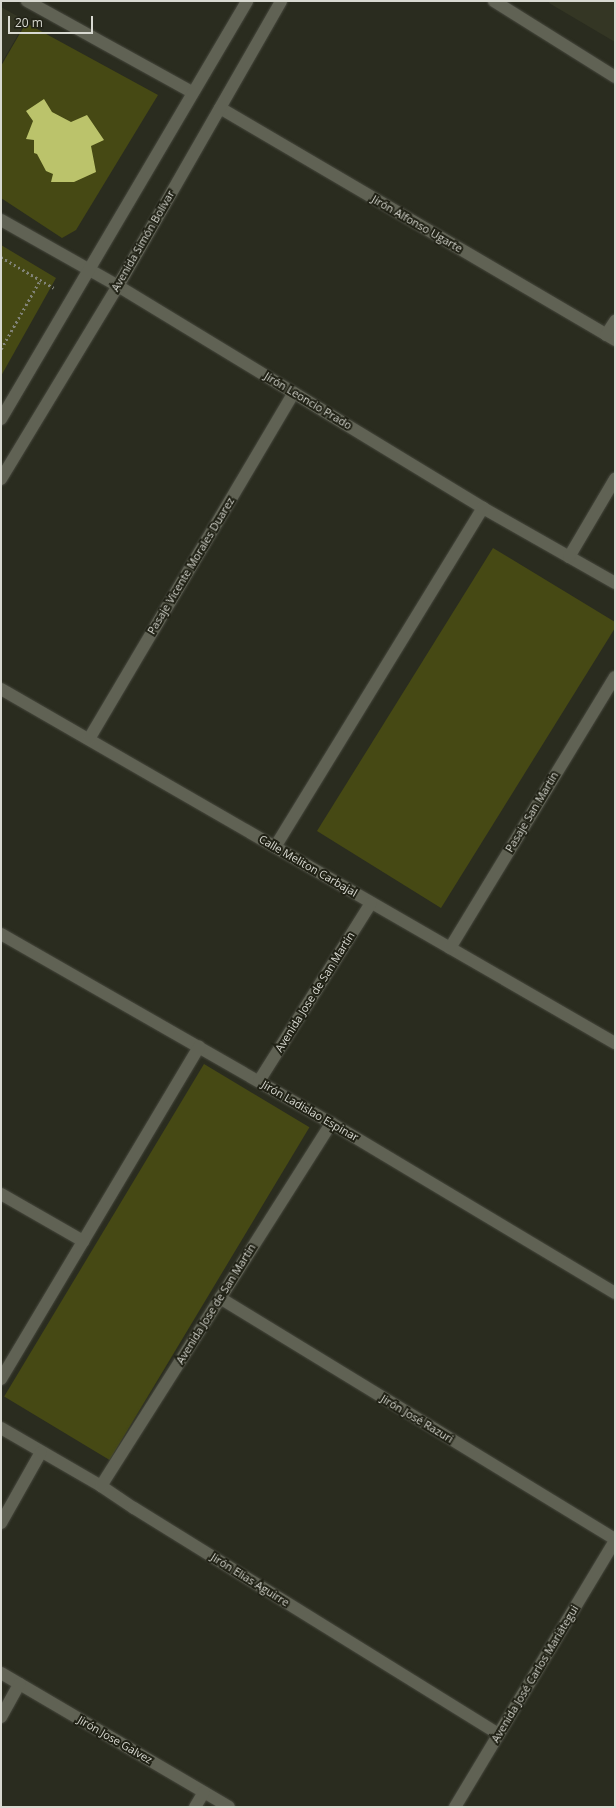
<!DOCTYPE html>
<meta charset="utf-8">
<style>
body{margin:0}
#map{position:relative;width:616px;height:1808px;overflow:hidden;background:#2a2c1f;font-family:"Open Sans",sans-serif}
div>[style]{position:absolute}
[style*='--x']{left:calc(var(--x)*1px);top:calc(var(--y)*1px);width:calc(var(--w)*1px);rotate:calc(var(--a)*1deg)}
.built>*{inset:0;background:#343624}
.green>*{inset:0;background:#464914;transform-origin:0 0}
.building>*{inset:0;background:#bbc36b}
.path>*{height:2.5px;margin-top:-1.25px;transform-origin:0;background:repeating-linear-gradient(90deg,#818378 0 2px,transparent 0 5px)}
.roads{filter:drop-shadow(0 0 1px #46473d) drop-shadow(0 0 1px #46473d)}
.minor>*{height:12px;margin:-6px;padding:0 6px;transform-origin:6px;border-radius:6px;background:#606254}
.tertiary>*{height:12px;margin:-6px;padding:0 6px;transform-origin:6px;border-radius:6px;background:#606254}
.secondary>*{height:12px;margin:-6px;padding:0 6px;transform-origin:6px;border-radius:6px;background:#606254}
span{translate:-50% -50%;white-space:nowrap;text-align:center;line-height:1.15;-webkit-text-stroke:4px #212216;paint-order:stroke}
.street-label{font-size:11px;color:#d8d9d1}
.frame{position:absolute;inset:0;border:2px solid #d8d9d1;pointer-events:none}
.scale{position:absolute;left:8px;top:16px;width:85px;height:18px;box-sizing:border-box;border:2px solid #d8d9d1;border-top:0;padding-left:5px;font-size:12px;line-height:14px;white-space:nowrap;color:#d8d9d1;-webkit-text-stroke:3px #212216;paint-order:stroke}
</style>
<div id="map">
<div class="built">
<div style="clip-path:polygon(550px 1px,615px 1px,615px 42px,549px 3px)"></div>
<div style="clip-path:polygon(1px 7px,26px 21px,1px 64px)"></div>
</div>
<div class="green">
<div style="clip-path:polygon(26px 23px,158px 95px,76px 230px,62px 238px,1px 198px,1px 66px)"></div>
<div style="clip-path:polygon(1px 245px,56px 278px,1px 376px)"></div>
<div style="clip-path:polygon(493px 548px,615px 622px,615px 628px,441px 908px,317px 831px)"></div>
<div style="left:204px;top:1064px;width:123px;height:388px;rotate:31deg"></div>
</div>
<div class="building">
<div style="clip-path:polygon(44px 99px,52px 112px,71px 122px,87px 115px,104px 140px,91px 146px,96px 172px,74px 182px,51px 182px,53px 174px,46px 171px,37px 154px,34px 153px,34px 140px,26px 139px,33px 121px,26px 111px)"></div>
</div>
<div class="path">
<div style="--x:1;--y:257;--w:61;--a:30.3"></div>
<div style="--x:1;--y:349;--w:79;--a:-60.5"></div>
</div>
<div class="roads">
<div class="minor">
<div style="--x:27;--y:1;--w:188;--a:28.9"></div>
<div style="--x:494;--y:1;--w:143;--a:32.1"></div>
<div style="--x:220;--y:108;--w:458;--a:30.4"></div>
<div style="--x:1;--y:220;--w:134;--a:29.4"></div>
<div style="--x:118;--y:286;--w:427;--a:31.3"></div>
<div style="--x:483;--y:508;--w:152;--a:29.6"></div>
<div style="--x:606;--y:335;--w:17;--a:-57"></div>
<div style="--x:569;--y:557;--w:91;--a:-59.5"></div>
<div style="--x:1;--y:689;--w:709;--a:29.97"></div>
<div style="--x:89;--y:739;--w:402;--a:-59.4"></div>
<div style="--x:275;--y:847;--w:398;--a:-58.5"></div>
<div style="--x:1;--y:934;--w:380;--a:29.8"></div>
<div style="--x:331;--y:1123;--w:331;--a:30.9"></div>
<div style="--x:450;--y:948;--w:317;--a:-58.7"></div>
<div style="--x:259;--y:1081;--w:210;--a:-57.8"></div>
<div style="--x:1;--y:1194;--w:95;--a:29.8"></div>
<div style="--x:220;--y:1298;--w:463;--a:31.4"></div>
<div style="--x:1;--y:1379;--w:387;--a:-59.2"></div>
<div style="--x:1;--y:1428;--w:116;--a:30.1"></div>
<div style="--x:101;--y:1486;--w:40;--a:34"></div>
<div style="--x:134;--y:1508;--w:429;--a:31.8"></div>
<div style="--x:101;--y:1486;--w:430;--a:-57.6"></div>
<div style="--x:1;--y:1523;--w:81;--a:-60.6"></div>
<div style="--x:1;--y:1673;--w:264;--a:30.4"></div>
<div style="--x:1;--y:1717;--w:38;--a:-61"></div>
<div style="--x:195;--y:1807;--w:17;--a:-59"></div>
</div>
<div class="tertiary">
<div style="--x:1;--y:419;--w:485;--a:-59.5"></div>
<div style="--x:1;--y:479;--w:226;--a:-58.8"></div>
<div style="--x:118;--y:286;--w:328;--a:-60.2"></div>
</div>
<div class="secondary">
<div style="--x:455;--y:1807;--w:310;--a:-59"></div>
</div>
</div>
<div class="street-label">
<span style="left:417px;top:224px;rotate:30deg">Jirón Alfonso Ugarte</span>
<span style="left:143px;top:241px;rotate:-60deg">Avenida Simón Bolívar</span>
<span style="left:308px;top:401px;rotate:31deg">Jirón Leoncio Prado</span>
<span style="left:191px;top:566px;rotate:-59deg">Pasaje Vicente Morales Duarez</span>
<span style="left:532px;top:812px;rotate:-59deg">Pasaje San Martín</span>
<span style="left:308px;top:866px;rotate:30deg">Calle Meliton Carbajal</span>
<span style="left:315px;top:992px;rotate:-58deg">Avenida Jose de San Martin</span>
<span style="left:310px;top:1111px;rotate:30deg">Jirón Ladislao Espinar</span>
<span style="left:216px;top:1304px;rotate:-58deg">Avenida Jose de San Martin</span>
<span style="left:417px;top:1419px;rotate:31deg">Jirón José Razuri</span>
<span style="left:250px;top:1580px;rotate:32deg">Jirón Elias Aguirre</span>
<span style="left:535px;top:1674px;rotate:-59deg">Avenida José Carlos Mariátegui</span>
<span style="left:115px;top:1740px;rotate:30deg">Jirón Jose Galvez</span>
</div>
<div class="frame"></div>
<div class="scale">20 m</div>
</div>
